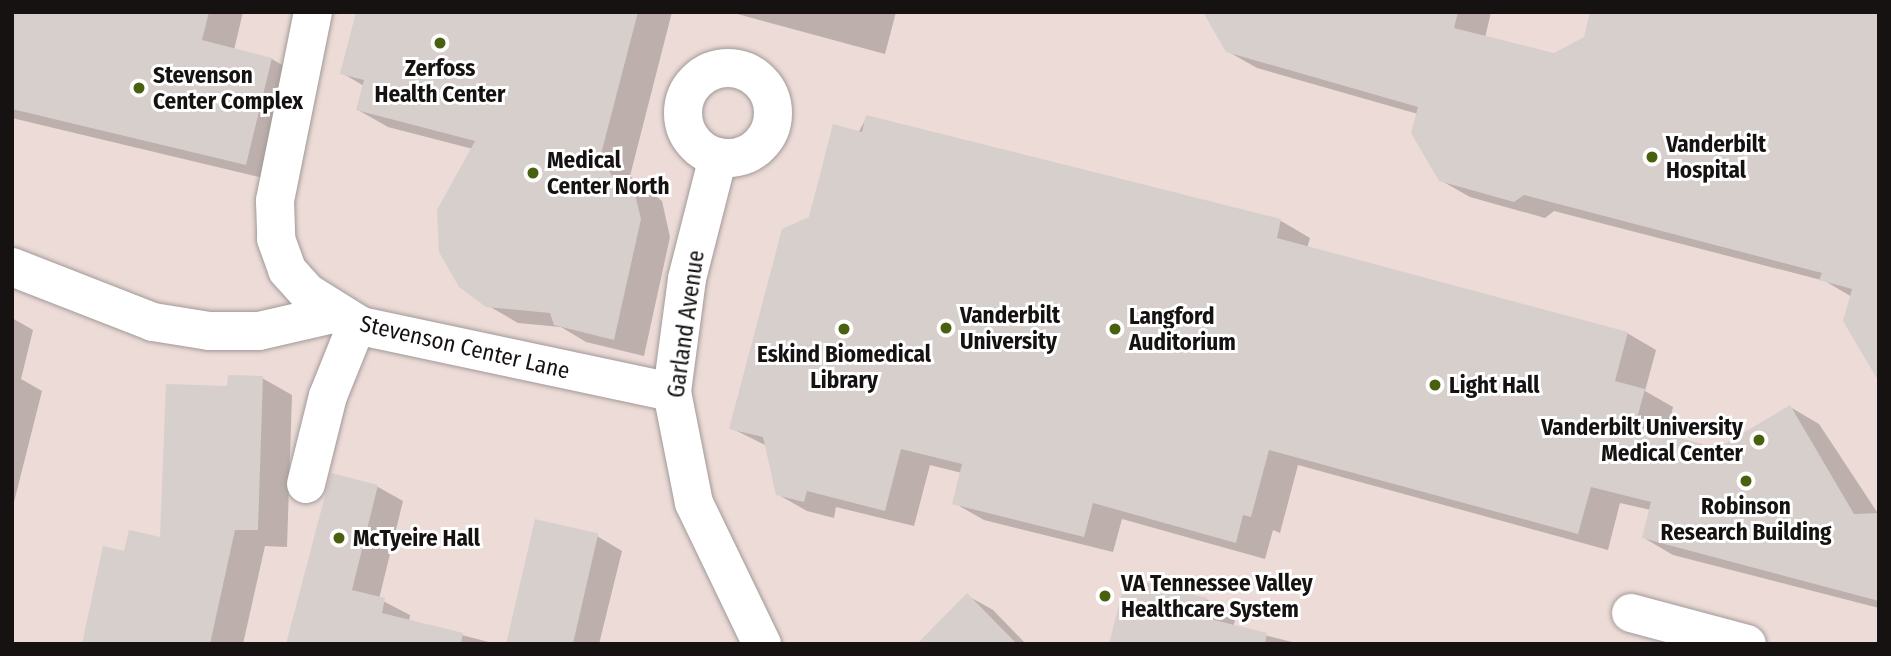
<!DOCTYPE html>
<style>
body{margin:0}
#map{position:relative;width:1891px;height:656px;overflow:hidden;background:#f3eae9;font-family:"Fira Sans Condensed",sans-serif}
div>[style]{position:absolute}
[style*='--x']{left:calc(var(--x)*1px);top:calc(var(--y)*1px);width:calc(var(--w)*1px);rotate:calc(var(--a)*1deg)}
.built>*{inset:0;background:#ecdbd7;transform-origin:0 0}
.shadow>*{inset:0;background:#0003}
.building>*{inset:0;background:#d7cfcc;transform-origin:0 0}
.roads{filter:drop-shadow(0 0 2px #a19998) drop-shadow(0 0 2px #a19998)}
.minor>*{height:38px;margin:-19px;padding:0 19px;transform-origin:19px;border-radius:19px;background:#fff}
.minor>.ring{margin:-19px;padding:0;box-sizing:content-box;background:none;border:38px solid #fff;border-radius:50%}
.dots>*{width:19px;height:19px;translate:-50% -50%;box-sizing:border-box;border:4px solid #fff;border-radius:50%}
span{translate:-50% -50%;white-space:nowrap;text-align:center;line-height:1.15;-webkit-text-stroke:6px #fff;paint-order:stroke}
.poi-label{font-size:23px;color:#151211;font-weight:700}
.left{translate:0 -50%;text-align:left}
.right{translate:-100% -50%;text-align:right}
.street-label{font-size:23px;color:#151211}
.frame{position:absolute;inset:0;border:14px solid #151211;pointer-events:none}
</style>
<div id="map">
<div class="built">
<div style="left:12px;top:12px;width:1867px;height:632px"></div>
</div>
<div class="shadow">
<div style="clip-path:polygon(12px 12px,243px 12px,234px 50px,272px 59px,302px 77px,276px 181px,12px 118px)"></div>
<div style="clip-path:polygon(358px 12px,672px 12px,630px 176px,662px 201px,670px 237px,644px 356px,586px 342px,561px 327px,518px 323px,487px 305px,473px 149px,388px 127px,358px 110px,364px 86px,342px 73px)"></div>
<div style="clip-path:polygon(730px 12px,896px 12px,885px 54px)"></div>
<div style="clip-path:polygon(1205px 12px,1491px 12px,1485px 38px,1554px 55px,1879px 12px,1852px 297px,1825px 281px,1554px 211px,1545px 218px,1470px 197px,1440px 180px,1418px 114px,1257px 68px,1227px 51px)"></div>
<div style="clip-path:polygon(867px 117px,1281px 221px,1310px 238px,1307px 248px,1627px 333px,1656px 350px,1645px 391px,1673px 407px,1666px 436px,1719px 450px,1790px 407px,1819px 424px,1879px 515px,1879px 608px,1673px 555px,1644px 538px,1651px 510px,1620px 503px,1608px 550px,1298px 465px,1280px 533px,1273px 530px,1265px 559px,1122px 519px,1113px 552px,984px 520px,954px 503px,962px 473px,930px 465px,914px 526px,836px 507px,834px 518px,807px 511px,777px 494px,767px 446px,731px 428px,810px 219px)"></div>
<div style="clip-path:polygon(12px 318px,33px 330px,21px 379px,42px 391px,12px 510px)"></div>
<div style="clip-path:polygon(262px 378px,292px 395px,287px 547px,265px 546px,243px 644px,83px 644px,126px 553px,162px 539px,229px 388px)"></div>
<div style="clip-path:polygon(332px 475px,378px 487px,403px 501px,379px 599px,410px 615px,409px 621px,496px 644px,288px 644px)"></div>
<div style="clip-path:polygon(597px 536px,622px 551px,599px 644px,505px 644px)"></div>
<div style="clip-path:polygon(968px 596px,993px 610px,1026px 644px,920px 644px)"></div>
<div style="clip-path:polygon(1206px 599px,1236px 617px,1233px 627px,1300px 644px,1111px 644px)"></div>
</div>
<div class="building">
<div style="clip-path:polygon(12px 12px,209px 12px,202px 40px,272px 58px,246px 165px,12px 109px)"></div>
<div style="clip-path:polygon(356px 12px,638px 12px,600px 158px,620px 187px,632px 182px,641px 219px,614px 340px,554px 325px,550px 313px,486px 307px,459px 287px,439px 252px,437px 210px,475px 141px,356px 110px,364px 80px,340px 74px)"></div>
<div style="clip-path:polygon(1203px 12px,1458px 12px,1454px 28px,1554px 53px,1584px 37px,1590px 12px,1879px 12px,1879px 382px,1843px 321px,1852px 289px,1819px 280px,1822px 273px,1524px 195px,1514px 202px,1439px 181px,1411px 133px,1418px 107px,1226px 52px)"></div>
<div style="clip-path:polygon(866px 115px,1281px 219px,1277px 238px,1628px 332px,1615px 381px,1645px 389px,1635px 426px,1718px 448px,1790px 405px,1854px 514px,1879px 513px,1879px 601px,1642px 538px,1651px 502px,1591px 487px,1578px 534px,1269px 450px,1251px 517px,1243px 515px,1236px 543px,1093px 503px,1084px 537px,952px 504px,962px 464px,901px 449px,885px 511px,807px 491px,804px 502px,776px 495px,763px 437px,729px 429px,782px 229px,809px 217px,833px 124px,862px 132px)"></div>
<div style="clip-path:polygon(228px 375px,263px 376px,258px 530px,235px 530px,210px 644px,82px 644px,103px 546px,124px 551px,129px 530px,160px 537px,166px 384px,227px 386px)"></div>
<div style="clip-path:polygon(331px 473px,378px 485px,352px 590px,385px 598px,382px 613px,463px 633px,461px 644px,286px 644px)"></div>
<div style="left:535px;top:519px;width:65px;height:129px;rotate:13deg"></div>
<div style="clip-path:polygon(1126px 577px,1207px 598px,1202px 617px,1267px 633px,1265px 644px,1109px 644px)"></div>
<div style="clip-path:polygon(967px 593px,1017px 644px,917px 644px)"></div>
</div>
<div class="roads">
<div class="minor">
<div style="--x:313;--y:12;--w:193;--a:101.4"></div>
<div style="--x:275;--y:201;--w:38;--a:88"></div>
<div style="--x:276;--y:239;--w:33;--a:70"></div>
<div style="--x:287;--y:270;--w:31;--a:48"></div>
<div style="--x:308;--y:293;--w:62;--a:31.9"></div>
<div style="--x:361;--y:326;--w:318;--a:12"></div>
<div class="ring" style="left:683px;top:68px;width:52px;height:52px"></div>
<div style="--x:718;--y:157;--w:126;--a:104.3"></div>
<div style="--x:687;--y:279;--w:114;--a:97.6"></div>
<div style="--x:672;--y:392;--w:113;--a:78.8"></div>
<div style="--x:694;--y:503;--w:157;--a:64.3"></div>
<div style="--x:12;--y:267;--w:151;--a:21.3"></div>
<div style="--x:153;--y:322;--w:57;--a:9.1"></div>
<div style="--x:209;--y:331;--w:50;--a:0"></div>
<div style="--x:259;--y:331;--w:76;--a:-12.9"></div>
<div style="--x:306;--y:484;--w:91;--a:-76"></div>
<div style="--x:328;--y:396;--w:78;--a:-68.1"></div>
<div style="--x:1631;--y:613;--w:120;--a:15"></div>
</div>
</div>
<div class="dots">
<div style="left:440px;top:43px;background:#49610e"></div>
<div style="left:139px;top:88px;background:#49610e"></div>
<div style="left:1652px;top:157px;background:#49610e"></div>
<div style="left:533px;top:173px;background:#49610e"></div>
<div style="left:946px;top:328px;background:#49610e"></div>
<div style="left:844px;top:329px;background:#49610e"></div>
<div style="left:1115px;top:329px;background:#49610e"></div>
<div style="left:1435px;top:385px;background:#49610e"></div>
<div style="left:1759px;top:440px;background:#49610e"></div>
<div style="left:1746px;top:481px;background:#49610e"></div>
<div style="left:339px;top:538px;background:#49610e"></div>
<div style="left:1105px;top:596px;background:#49610e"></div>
</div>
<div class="poi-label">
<span style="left:440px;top:81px">Zerfoss<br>Health Center</span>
<span class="left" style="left:153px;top:88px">Stevenson<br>Center Complex</span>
<span class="left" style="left:1666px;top:157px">Vanderbilt<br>Hospital</span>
<span class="left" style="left:547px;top:173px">Medical<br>Center North</span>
<span class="left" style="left:960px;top:328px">Vanderbilt<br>University</span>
<span class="left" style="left:1129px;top:329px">Langford<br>Auditorium</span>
<span style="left:844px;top:367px">Eskind Biomedical<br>Library</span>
<span class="left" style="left:1449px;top:385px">Light Hall</span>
<span class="right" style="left:1743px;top:440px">Vanderbilt University<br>Medical Center</span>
<span style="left:1746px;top:519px">Robinson<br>Research Building</span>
<span class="left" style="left:353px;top:538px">McTyeire Hall</span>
<span class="left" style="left:1121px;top:596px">VA Tennessee Valley<br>Healthcare System</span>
</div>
<div class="street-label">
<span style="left:686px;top:324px;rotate:-82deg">Garland Avenue</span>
<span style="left:465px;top:347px;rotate:13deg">Stevenson Center Lane</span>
</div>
<div class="frame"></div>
</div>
